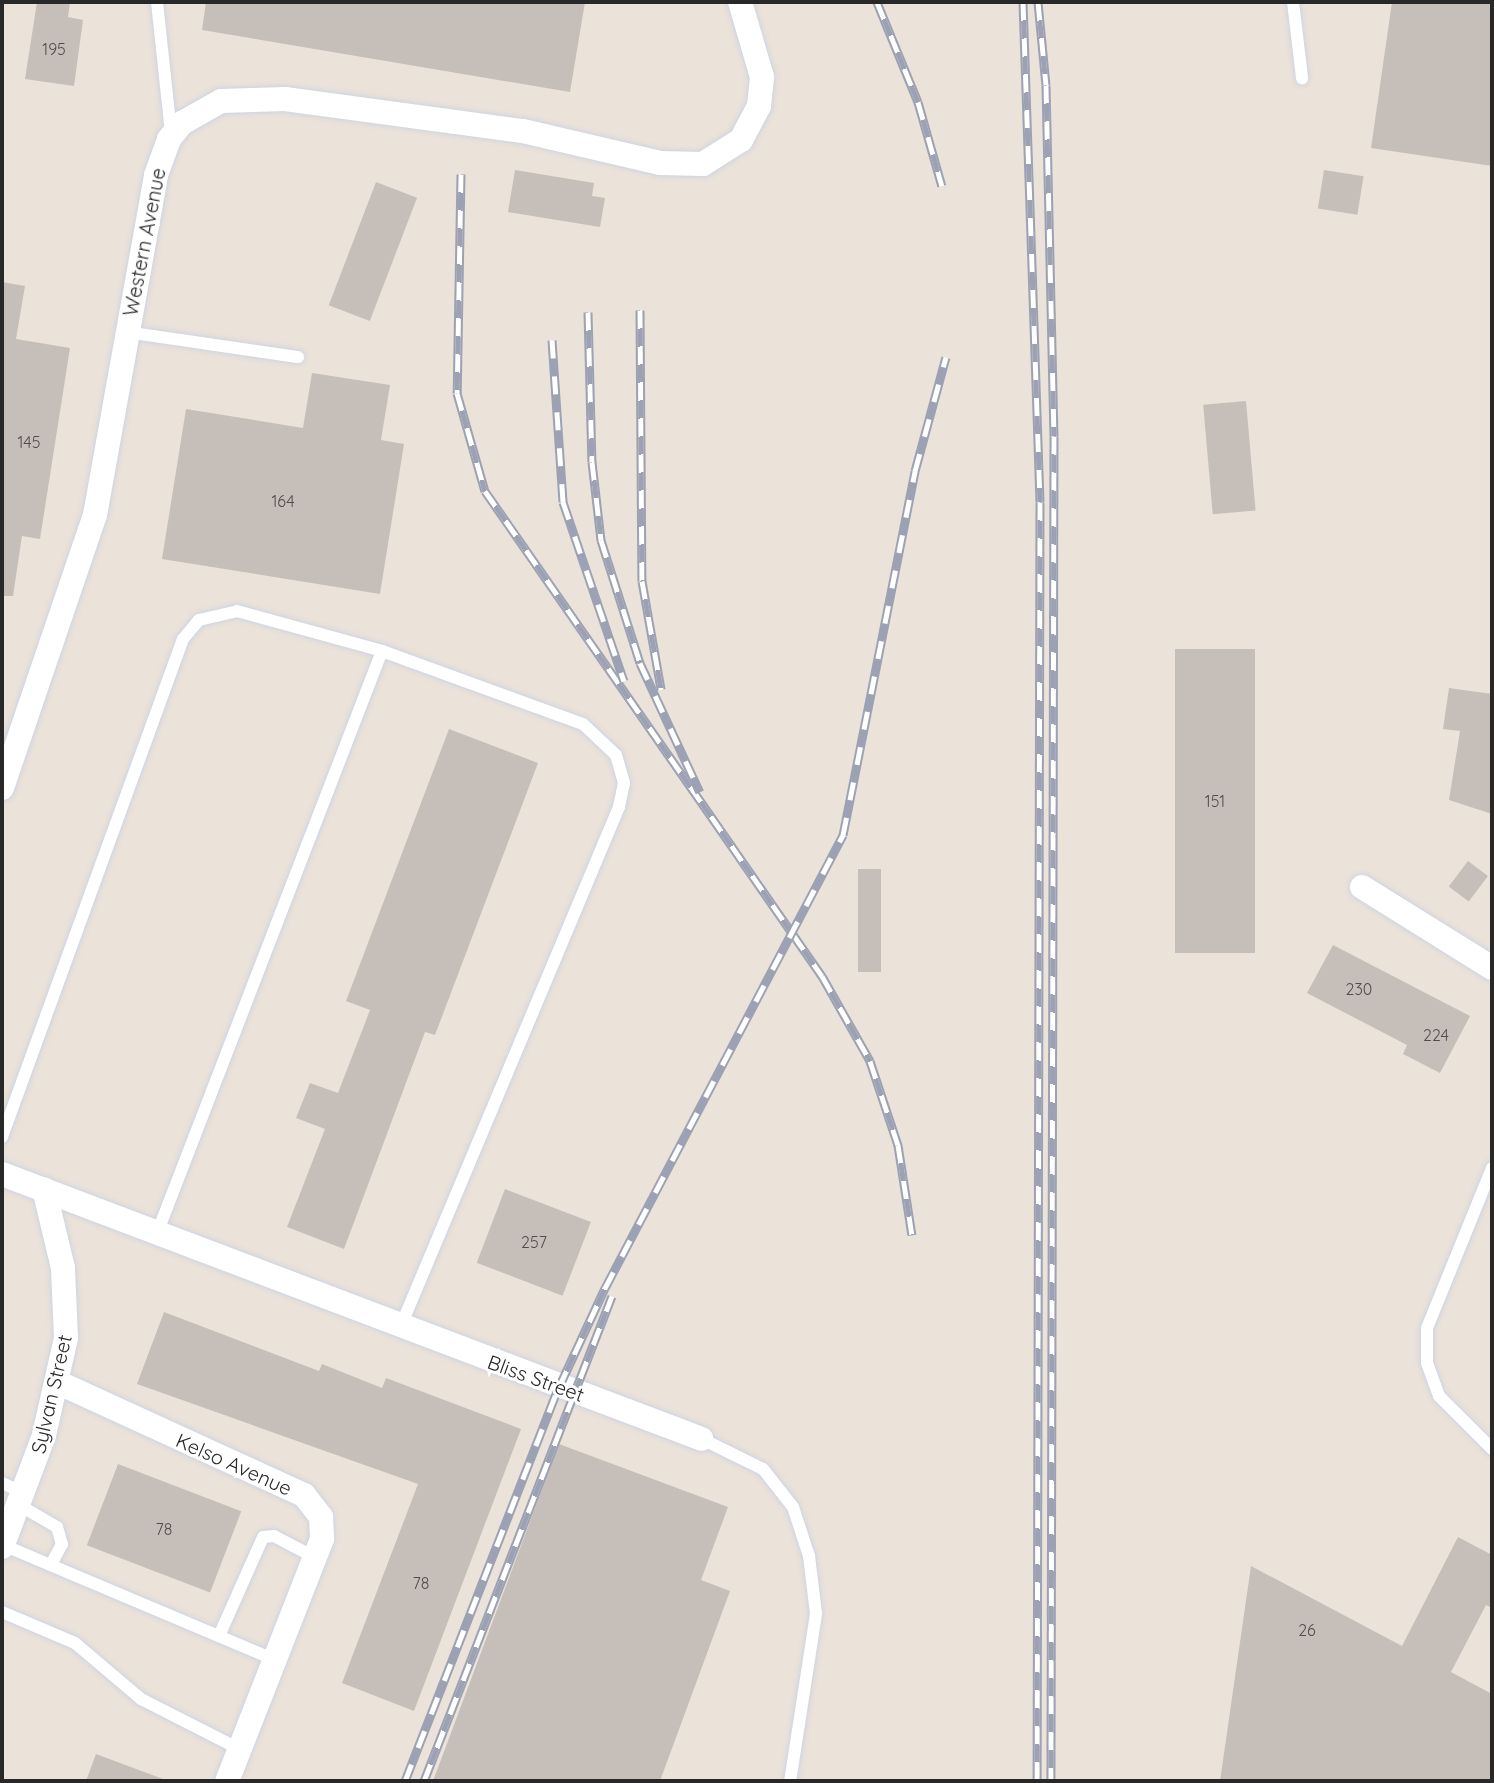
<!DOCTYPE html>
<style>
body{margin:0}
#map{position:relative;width:1494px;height:1783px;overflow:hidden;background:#ebe2d9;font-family:Quicksand,sans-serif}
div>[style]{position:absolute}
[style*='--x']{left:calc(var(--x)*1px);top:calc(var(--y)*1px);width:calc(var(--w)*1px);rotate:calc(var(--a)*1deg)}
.building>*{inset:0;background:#c6bfb9;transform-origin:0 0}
.roads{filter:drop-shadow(0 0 2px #ced4e2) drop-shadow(0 0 2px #ced4e2)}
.lane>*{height:12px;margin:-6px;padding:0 6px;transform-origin:6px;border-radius:6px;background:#fff}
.street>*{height:24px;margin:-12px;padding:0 12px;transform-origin:12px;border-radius:12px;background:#fff}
.rail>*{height:9px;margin-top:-4.5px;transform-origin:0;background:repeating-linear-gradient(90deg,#fff 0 18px,#9ca2b4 0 36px);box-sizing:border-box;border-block:2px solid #9ca2b4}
span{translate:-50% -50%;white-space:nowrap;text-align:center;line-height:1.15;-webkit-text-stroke:6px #fff;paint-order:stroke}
.number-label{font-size:16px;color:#504e4c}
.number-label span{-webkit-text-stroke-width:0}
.street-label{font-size:20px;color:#282828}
.frame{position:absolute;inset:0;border:4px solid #282828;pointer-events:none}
</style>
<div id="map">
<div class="building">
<div style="clip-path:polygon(37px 2px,70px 2px,68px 17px,83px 20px,74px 86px,25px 79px)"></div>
<div style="clip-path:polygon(206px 2px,585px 2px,570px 92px,202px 30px)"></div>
<div style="clip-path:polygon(1392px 2px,1492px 2px,1492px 166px,1371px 148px)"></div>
<div style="clip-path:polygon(515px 170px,594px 183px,592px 196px,605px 198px,600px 227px,508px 212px)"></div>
<div style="left:1324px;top:170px;width:40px;height:39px;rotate:9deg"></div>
<div style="left:376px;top:182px;width:44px;height:132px;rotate:21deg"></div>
<div style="clip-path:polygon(2px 282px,25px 286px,16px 339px,70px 348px,40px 539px,22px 536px,13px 596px,2px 596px)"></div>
<div style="clip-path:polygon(312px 373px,390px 385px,381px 440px,404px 444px,380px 594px,162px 559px,186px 409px,303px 428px)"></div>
<div style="left:1246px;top:401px;width:110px;height:43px;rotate:85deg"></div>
<div style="left:1175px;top:649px;width:80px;height:304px"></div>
<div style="clip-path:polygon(1449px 688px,1492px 694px,1492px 814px,1449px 800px,1460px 731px,1443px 729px)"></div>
<div style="clip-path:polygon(449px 729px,538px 763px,435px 1035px,425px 1032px,344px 1249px,287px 1227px,325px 1129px,296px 1118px,310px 1083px,338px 1093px,370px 1010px,346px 1001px)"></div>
<div style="left:1468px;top:861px;width:25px;height:32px;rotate:37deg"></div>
<div style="left:881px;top:869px;width:103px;height:23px;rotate:90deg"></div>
<div style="clip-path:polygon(1333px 945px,1470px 1016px,1440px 1073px,1403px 1054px,1407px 1045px,1307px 993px)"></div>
<div style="left:505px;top:1189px;width:92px;height:79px;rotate:21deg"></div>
<div style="clip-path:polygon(164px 1312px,319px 1371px,322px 1364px,382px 1388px,386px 1378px,521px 1429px,414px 1711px,342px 1683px,418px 1484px,137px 1384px)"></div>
<div style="clip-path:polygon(559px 1444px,728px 1507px,701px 1580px,730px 1591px,660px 1781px,433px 1781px)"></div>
<div style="left:118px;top:1464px;width:132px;height:87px;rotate:21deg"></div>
<div style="clip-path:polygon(1458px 1537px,1492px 1555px,1492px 1608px,1486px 1605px,1451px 1672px,1492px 1694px,1492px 1781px,1220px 1781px,1251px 1566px,1402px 1646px)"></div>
<div style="clip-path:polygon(96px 1754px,163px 1779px,163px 1781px,86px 1781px)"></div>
</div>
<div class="roads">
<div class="lane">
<div style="--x:157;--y:2;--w:133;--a:83.9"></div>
<div style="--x:1293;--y:2;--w:77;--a:83.2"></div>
<div style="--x:126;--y:332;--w:174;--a:8.3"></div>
<div style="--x:2;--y:1137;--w:530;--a:-70.03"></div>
<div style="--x:183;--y:639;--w:25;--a:-50"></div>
<div style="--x:199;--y:620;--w:39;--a:-13"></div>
<div style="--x:237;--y:611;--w:150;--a:15.4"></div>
<div style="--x:1492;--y:1168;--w:173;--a:112.1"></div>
<div style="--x:1427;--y:1328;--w:35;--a:90"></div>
<div style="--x:1427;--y:1363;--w:35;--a:70"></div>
<div style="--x:1439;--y:1396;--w:75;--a:45"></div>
<div style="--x:156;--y:1236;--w:627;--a:-68.88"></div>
<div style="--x:382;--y:651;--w:214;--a:20"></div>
<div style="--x:583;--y:724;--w:45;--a:43.2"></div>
<div style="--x:616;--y:755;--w:29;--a:74"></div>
<div style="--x:624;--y:783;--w:25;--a:102"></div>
<div style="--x:619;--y:807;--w:565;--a:112.8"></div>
<div style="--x:702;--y:1439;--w:68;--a:26.2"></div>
<div style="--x:763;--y:1469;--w:48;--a:51.7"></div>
<div style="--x:793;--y:1507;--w:52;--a:71.9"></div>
<div style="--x:809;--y:1556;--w:58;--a:83.1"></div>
<div style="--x:816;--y:1614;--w:169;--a:98.8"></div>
<div style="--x:2;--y:1483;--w:24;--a:24"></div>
<div style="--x:19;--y:1505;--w:44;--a:30.1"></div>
<div style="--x:57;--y:1527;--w:18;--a:74"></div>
<div style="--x:62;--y:1544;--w:24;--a:118"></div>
<div style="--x:3;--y:1545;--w:293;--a:22.9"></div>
<div style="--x:2;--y:1612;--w:79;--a:23"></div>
<div style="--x:75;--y:1643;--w:87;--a:40.3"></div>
<div style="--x:141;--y:1699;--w:110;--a:27"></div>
<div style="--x:219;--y:1636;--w:108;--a:-66"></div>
<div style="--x:263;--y:1537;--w:11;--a:-5"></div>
<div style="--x:274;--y:1536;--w:45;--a:27.7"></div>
</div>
<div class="street">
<div style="--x:2;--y:788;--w:288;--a:-71.2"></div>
<div style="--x:95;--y:515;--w:345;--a:-79.8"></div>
<div style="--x:156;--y:175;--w:38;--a:-70"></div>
<div style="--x:169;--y:139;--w:21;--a:-51"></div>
<div style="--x:182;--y:123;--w:45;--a:-29.4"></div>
<div style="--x:221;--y:101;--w:64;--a:-1.8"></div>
<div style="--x:285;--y:99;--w:240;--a:7.7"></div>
<div style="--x:523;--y:131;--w:141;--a:13.1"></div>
<div style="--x:660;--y:163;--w:43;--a:1.3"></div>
<div style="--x:703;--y:164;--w:45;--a:-32.3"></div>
<div style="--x:741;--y:140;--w:38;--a:-62"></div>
<div style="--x:759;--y:106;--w:29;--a:-84"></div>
<div style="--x:762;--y:77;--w:78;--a:-106.3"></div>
<div style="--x:1362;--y:887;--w:153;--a:31.9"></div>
<div style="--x:2;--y:1174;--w:748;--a:20.74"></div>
<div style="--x:57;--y:1382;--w:272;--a:24.6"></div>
<div style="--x:304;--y:1495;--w:28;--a:52"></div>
<div style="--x:321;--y:1517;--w:22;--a:87"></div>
<div style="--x:322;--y:1539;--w:260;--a:111.4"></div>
<div style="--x:2;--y:1547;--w:120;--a:-69.4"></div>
<div style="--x:44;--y:1435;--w:99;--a:-77.2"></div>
<div style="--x:66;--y:1338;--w:70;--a:-92.5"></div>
<div style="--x:63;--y:1268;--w:81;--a:-103.5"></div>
</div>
</div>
<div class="rail">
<div style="--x:877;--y:2;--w:108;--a:67.7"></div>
<div style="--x:918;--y:102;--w:87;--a:74.1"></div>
<div style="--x:1023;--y:2;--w:500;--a:88.05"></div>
<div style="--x:1040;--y:502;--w:1279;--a:90.13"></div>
<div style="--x:1038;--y:2;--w:83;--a:84.5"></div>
<div style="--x:1046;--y:85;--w:351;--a:88.7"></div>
<div style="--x:1054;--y:436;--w:1345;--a:90.13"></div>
<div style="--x:461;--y:174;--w:219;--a:91"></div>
<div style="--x:457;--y:393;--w:102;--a:74.1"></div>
<div style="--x:485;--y:491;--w:591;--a:55.21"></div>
<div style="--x:822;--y:976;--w:98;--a:60.5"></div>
<div style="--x:870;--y:1061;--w:89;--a:71.6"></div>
<div style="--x:898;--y:1145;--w:91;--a:81.2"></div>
<div style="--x:640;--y:310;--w:271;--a:89.6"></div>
<div style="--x:642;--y:581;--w:110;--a:80"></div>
<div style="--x:588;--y:312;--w:150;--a:88.5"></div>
<div style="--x:592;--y:462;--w:79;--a:83.4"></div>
<div style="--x:601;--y:540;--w:129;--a:72.4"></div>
<div style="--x:640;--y:663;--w:142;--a:65.1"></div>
<div style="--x:552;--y:340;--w:162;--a:86.1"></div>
<div style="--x:563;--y:502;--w:189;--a:71.2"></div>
<div style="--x:405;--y:1781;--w:423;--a:-68.7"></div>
<div style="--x:559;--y:1387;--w:109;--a:-65.1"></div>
<div style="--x:605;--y:1288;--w:512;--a:-62.28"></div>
<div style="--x:843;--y:835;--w:371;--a:-78.8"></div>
<div style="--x:915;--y:471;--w:118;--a:-74.8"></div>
<div style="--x:424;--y:1781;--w:520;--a:-68.81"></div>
</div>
<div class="number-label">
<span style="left:54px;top:49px">195</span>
<span style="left:29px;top:442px">145</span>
<span style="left:283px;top:501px">164</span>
<span style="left:1215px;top:801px">151</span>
<span style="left:1359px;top:989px">230</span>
<span style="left:1436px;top:1035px">224</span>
<span style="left:534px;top:1242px">257</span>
<span style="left:164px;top:1529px">78</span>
<span style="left:421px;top:1583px">78</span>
<span style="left:1307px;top:1630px">26</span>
</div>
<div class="street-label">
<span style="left:144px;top:242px;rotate:-79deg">Western Avenue</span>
<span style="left:536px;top:1378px;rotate:20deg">Bliss Street</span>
<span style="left:51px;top:1394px;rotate:-77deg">Sylvan Street</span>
<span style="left:234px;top:1464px;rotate:24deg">Kelso Avenue</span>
</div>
<div class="frame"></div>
</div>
